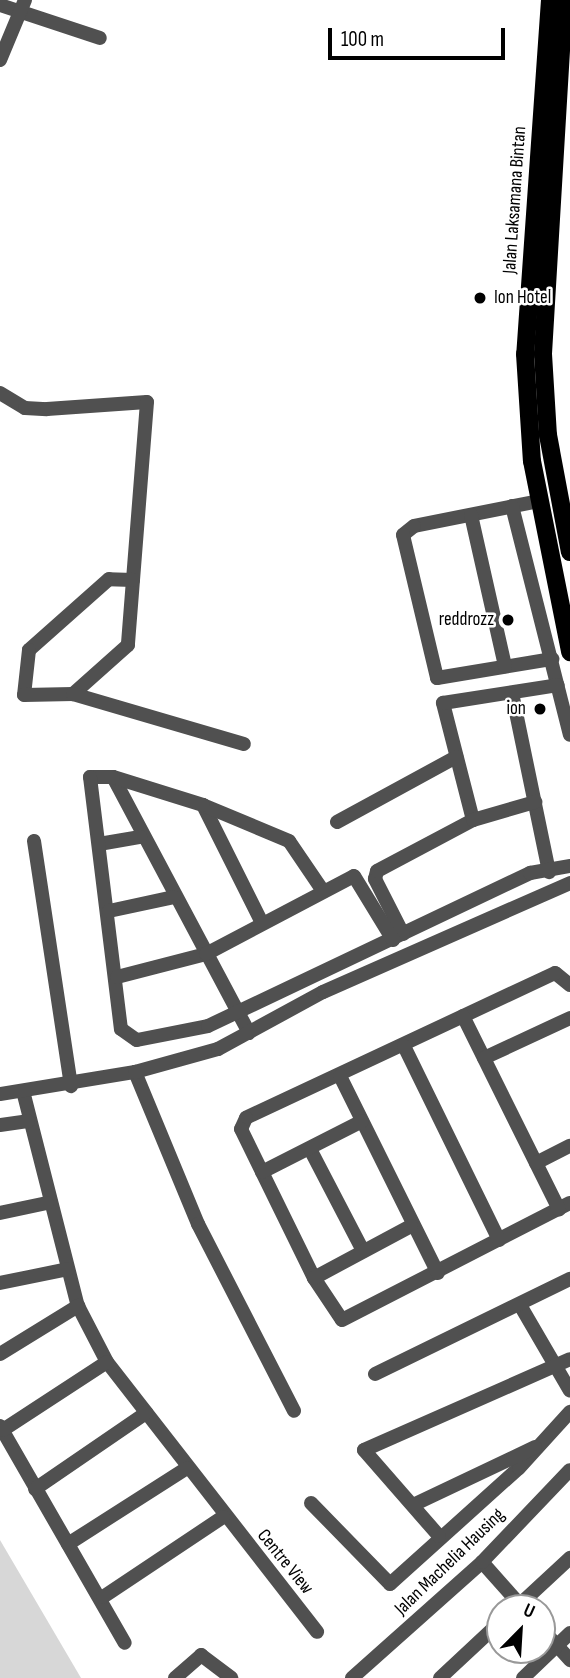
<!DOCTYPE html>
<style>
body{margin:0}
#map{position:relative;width:570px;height:1678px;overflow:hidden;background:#fff;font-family:"Sofia Sans Condensed",sans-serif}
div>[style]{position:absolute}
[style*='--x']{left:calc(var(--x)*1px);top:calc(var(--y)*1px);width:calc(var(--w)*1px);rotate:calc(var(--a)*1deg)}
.green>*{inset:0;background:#d7d7d7}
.minor>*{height:14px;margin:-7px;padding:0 7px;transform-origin:7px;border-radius:7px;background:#505050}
.major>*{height:18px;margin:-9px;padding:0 9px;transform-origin:9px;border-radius:9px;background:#000}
.dots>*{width:19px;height:19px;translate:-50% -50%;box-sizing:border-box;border:4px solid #fff;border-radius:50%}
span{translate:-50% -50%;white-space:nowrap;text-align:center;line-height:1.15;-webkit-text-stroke:5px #fff;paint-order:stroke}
.street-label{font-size:19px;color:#000}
.poi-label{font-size:19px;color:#000}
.left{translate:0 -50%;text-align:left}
.right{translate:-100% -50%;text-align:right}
.north{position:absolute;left:486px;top:1594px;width:70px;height:70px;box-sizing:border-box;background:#fff;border:2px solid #999;border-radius:50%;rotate:24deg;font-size:19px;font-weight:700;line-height:28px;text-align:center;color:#000}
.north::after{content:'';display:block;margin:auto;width:24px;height:32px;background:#000;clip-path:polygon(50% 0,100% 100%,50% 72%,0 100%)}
.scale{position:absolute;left:328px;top:28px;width:177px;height:32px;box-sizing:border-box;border:4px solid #000;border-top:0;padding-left:9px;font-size:21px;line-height:24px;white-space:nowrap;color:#000;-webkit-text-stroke:5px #fff;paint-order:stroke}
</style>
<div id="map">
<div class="green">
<div style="clip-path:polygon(0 1540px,81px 1678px,0 1678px)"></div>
</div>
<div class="minor">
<div style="--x:0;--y:5;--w:105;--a:18.3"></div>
<div style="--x:0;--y:60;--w:65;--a:-67.4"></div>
<div style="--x:0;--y:393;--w:29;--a:31"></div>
<div style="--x:25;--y:408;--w:22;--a:3"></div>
<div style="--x:47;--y:409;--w:100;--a:-4"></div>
<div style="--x:147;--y:402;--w:244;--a:94.5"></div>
<div style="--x:128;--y:645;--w:74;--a:138.3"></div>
<div style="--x:539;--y:501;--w:127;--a:168.7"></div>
<div style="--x:414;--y:526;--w:14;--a:141"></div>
<div style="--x:403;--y:535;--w:147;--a:76.6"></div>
<div style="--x:437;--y:678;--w:117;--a:-9.4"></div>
<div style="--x:512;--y:506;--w:236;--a:75.8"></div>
<div style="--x:471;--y:515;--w:155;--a:77.3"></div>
<div style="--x:133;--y:580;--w:24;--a:-178"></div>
<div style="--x:109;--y:579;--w:107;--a:138.4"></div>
<div style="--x:29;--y:650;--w:45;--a:96.3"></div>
<div style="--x:24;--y:695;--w:49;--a:-1.2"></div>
<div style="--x:73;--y:694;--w:178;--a:16.3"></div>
<div style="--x:512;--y:693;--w:183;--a:78.3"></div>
<div style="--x:113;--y:777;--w:290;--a:62"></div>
<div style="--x:203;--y:805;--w:132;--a:63.4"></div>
<div style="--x:473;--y:820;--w:121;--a:-104.4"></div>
<div style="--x:443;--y:703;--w:116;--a:-8.9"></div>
<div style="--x:337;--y:822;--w:136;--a:-28.6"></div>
<div style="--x:34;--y:841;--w:248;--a:81.4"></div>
<div style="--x:99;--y:844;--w:42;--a:-9.7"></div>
<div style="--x:323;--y:891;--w:60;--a:-124.2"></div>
<div style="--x:289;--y:841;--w:93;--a:-157.3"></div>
<div style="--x:203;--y:805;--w:94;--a:-162.7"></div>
<div style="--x:113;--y:777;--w:23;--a:180"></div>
<div style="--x:90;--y:777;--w:254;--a:83"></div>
<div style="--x:121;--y:1029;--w:19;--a:35"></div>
<div style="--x:137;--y:1040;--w:72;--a:-11.2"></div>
<div style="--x:208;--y:1026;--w:357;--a:-25.4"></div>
<div style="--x:530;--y:873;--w:41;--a:-9.9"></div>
<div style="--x:109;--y:911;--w:66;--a:-12.2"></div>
<div style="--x:403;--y:934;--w:62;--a:-117"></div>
<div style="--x:375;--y:879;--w:8;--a:-76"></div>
<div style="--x:377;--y:871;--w:109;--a:-28"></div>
<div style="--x:473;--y:820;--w:65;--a:-16.2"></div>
<div style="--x:117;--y:977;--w:92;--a:-14.5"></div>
<div style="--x:206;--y:954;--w:167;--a:-27.8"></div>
<div style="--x:354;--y:876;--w:75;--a:58.6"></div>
<div style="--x:570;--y:985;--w:19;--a:-141"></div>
<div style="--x:555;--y:973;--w:341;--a:154.9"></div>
<div style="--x:246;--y:1118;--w:12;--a:114"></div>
<div style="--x:241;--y:1129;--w:166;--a:63.9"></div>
<div style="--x:314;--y:1278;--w:50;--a:56.3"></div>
<div style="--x:342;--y:1320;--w:256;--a:-27.2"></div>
<div style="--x:463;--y:1016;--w:216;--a:63.6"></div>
<div style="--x:404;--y:1046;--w:216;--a:63.9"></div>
<div style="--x:484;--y:1058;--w:95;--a:-24.9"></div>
<div style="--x:135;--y:1072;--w:165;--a:67.5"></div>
<div style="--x:198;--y:1224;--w:210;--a:62.8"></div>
<div style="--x:340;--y:1076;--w:220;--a:63.6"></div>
<div style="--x:23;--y:1091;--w:222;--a:75.7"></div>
<div style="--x:78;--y:1306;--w:63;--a:62.6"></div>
<div style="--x:107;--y:1362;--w:342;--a:52.1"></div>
<div style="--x:0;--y:1094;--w:137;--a:-9.3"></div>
<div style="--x:135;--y:1072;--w:86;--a:-15.5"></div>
<div style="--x:218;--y:1049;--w:119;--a:-28.5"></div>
<div style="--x:323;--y:992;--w:270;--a:-23.8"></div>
<div style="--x:0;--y:1125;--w:28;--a:-8"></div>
<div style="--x:310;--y:1149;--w:115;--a:62.5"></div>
<div style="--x:536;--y:1163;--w:38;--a:-27"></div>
<div style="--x:262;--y:1172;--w:112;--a:-27"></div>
<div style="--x:0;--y:1213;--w:48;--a:-12"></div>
<div style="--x:314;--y:1278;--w:110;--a:-28.2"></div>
<div style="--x:0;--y:1283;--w:69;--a:-11.6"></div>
<div style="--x:520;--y:1305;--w:99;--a:59.8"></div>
<div style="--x:0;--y:1354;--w:92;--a:-31.6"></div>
<div style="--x:375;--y:1374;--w:217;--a:-26"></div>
<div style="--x:0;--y:1426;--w:250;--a:60.1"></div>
<div style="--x:3;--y:1430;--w:124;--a:-33.2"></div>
<div style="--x:35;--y:1489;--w:135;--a:-34.4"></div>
<div style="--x:311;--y:1503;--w:113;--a:45.7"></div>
<div style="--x:390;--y:1584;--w:173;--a:-42"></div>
<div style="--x:519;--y:1468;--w:76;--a:-47.7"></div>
<div style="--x:413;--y:1505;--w:135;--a:-25.4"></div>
<div style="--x:439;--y:1536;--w:114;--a:-131.1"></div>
<div style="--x:364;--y:1450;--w:225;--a:-23.8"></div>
<div style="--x:68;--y:1544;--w:141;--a:-32.6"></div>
<div style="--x:482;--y:1562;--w:62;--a:48.3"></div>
<div style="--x:103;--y:1597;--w:144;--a:-33.7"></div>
<div style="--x:516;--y:1608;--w:74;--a:-42.8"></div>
<div style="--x:542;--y:1629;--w:42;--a:47.9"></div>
<div style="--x:175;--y:1678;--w:35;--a:-41"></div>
<div style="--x:201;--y:1655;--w:38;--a:37"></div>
<div style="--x:352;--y:1678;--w:174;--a:-41.7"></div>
<div style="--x:482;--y:1562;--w:127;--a:-46.3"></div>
<div style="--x:440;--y:1678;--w:82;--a:-43"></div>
<div style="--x:523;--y:1678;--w:65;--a:-43.8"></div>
</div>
<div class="major">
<div style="--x:550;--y:0;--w:355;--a:94"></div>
<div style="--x:525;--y:354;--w:107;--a:86.3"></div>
<div style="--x:532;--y:461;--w:195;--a:78.7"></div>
<div style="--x:564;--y:0;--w:355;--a:93.4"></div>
<div style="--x:543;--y:354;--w:81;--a:86.5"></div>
<div style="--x:548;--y:435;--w:119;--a:79.4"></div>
</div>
<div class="dots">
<div style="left:480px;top:298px;background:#000"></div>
<div style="left:508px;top:620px;background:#000"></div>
<div style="left:540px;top:709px;background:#000"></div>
</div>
<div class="street-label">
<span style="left:515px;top:200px;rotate:-86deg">Jalan Laksamana Bintan</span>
<span style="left:285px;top:1562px;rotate:51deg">Centre View</span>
<span style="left:450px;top:1562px;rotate:-44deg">Jalan Machelia Hausing</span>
</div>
<div class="poi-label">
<span class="left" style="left:494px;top:298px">Ion Hotel</span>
<span class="right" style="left:494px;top:620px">reddrozz</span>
<span class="right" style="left:526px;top:709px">ion</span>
</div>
<div class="north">U</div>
<div class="scale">100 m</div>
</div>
